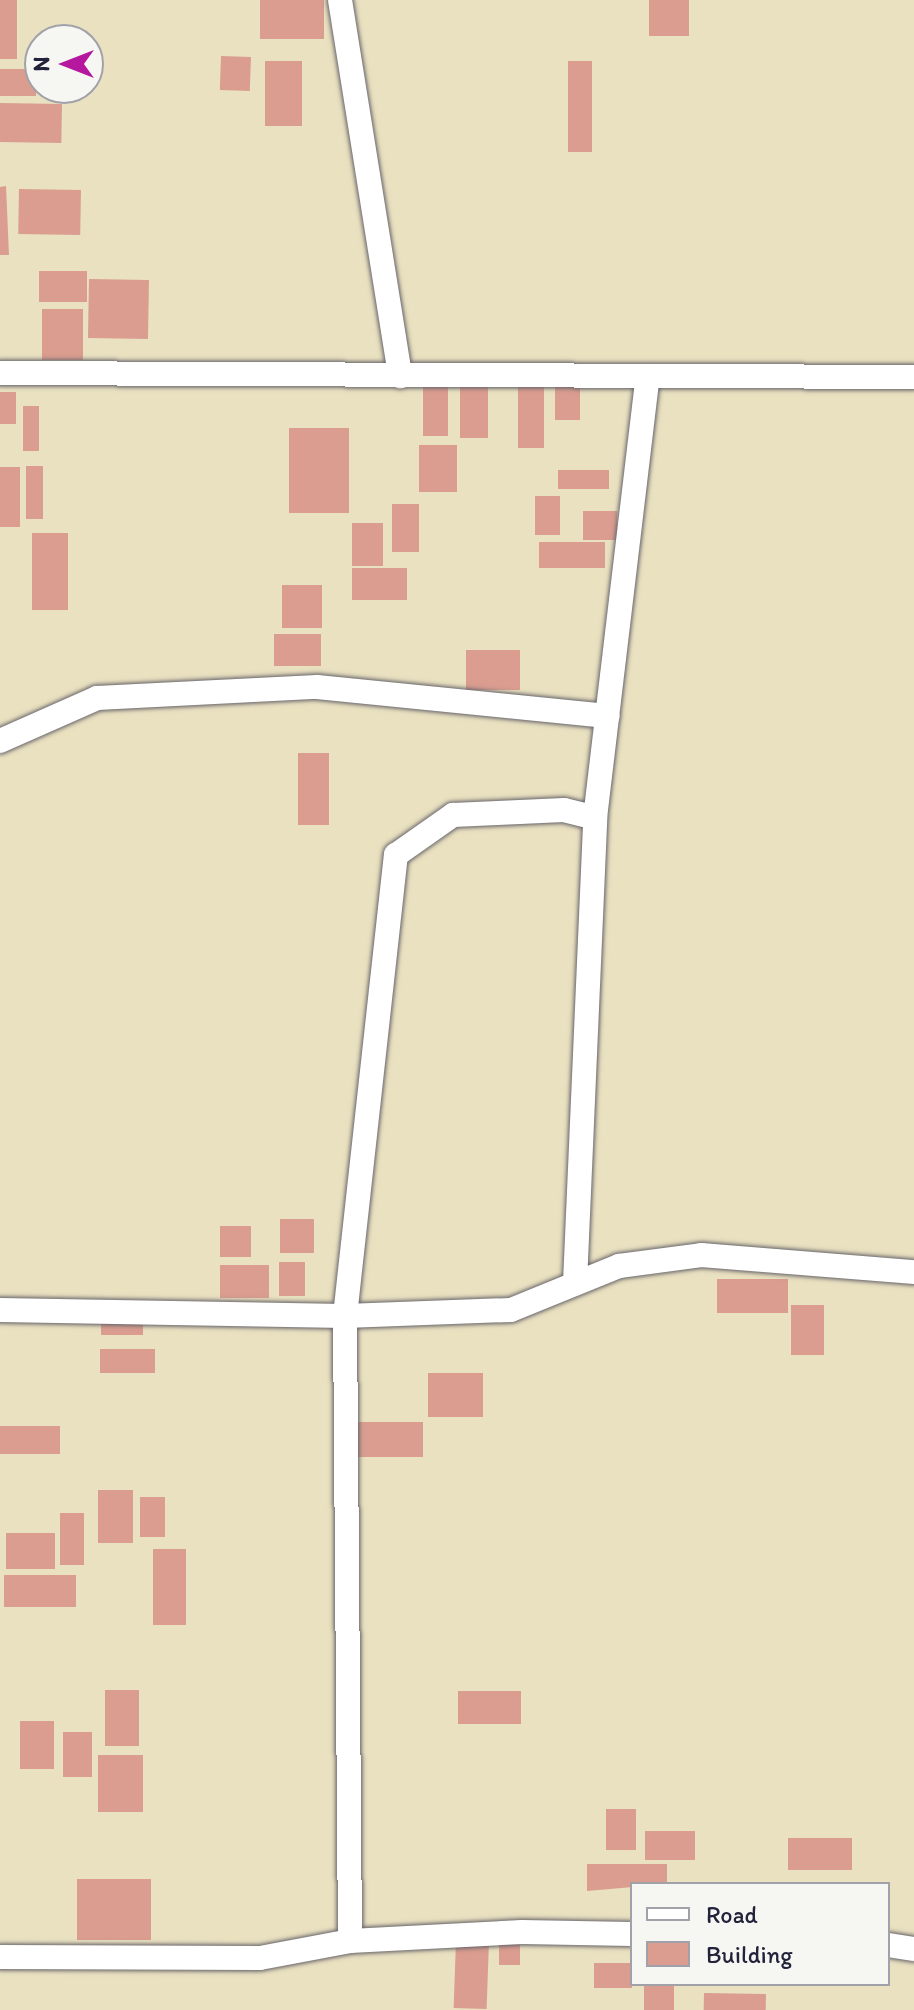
<!DOCTYPE html>
<style>
body{margin:0}
#map{position:relative;width:914px;height:2010px;overflow:hidden;background:#eae1c1;font-family:Itim,sans-serif}
div>[style]{position:absolute}
[style*='--x']{left:calc(var(--x)*1px);top:calc(var(--y)*1px);width:calc(var(--w)*1px);rotate:calc(var(--a)*1deg)}
.building>*{inset:0;background:#da9d90;transform-origin:0 0}
.roads{filter:drop-shadow(0 0 2px #68656a) drop-shadow(0 0 2px #68656a)}
.minor>*{height:24px;margin:-12px;padding:0 12px;transform-origin:12px;border-radius:12px;background:#fff}
span{translate:-50% -50%;white-space:nowrap;text-align:center;line-height:1.15;-webkit-text-stroke:6px #f6f6f2;paint-order:stroke}
.legend{position:absolute;left:630px;top:1882px;width:260px;height:104px;box-sizing:border-box;background:#f6f6f2;border:2px solid #a1a1a9;margin:0;padding:10px 14px;list-style:none;font-size:24px;color:#22223b}
.legend li{display:flex;align-items:center;gap:16px;height:40px}
.legend b{width:40px;border:2px solid #a1a1a9}
.north{position:absolute;left:24px;top:24px;width:80px;height:80px;box-sizing:border-box;background:#f6f6f2;border:2px solid #a1a1a9;border-radius:50%;rotate:270deg;font-size:22px;font-weight:700;line-height:32px;text-align:center;color:#22223b}
.north::after{content:'';display:block;margin:auto;width:28px;height:36px;background:#b5179e;clip-path:polygon(50% 0,100% 100%,50% 72%,0 100%)}
</style>
<div id="map">
<div class="building">
<div style="left:0;top:0;width:17px;height:59px"></div>
<div style="left:260px;top:0;width:64px;height:39px"></div>
<div style="left:649px;top:0;width:40px;height:36px"></div>
<div style="left:221px;top:56px;width:30px;height:34px;rotate:2deg"></div>
<div style="left:265px;top:61px;width:37px;height:65px"></div>
<div style="left:568px;top:61px;width:24px;height:91px"></div>
<div style="left:0;top:69px;width:36px;height:27px"></div>
<div style="left:0;top:103px;width:62px;height:39px;rotate:1deg"></div>
<div style="clip-path:polygon(6px 186px,9px 255px,0 255px,0 187px)"></div>
<div style="left:19px;top:189px;width:62px;height:45px;rotate:1deg"></div>
<div style="left:39px;top:271px;width:48px;height:31px"></div>
<div style="left:89px;top:279px;width:60px;height:59px;rotate:1deg"></div>
<div style="left:42px;top:309px;width:41px;height:51px"></div>
<div style="left:460px;top:370px;width:28px;height:68px"></div>
<div style="left:518px;top:373px;width:26px;height:75px"></div>
<div style="left:555px;top:374px;width:25px;height:46px"></div>
<div style="left:423px;top:377px;width:25px;height:59px"></div>
<div style="left:0;top:392px;width:16px;height:32px"></div>
<div style="left:23px;top:406px;width:16px;height:45px"></div>
<div style="left:289px;top:428px;width:60px;height:85px"></div>
<div style="left:419px;top:445px;width:38px;height:47px"></div>
<div style="left:26px;top:466px;width:17px;height:53px"></div>
<div style="left:0;top:467px;width:20px;height:60px"></div>
<div style="left:558px;top:470px;width:51px;height:19px"></div>
<div style="left:535px;top:496px;width:25px;height:39px"></div>
<div style="left:392px;top:504px;width:27px;height:48px"></div>
<div style="left:583px;top:511px;width:34px;height:29px"></div>
<div style="left:352px;top:523px;width:31px;height:43px"></div>
<div style="left:32px;top:533px;width:36px;height:77px"></div>
<div style="left:539px;top:542px;width:66px;height:26px"></div>
<div style="left:352px;top:568px;width:55px;height:32px"></div>
<div style="left:282px;top:585px;width:40px;height:43px"></div>
<div style="left:274px;top:634px;width:47px;height:32px"></div>
<div style="left:466px;top:650px;width:54px;height:40px"></div>
<div style="left:298px;top:753px;width:31px;height:72px"></div>
<div style="left:280px;top:1219px;width:34px;height:34px"></div>
<div style="left:220px;top:1226px;width:31px;height:31px"></div>
<div style="left:279px;top:1262px;width:26px;height:34px"></div>
<div style="left:220px;top:1265px;width:49px;height:33px"></div>
<div style="left:717px;top:1279px;width:71px;height:34px"></div>
<div style="left:791px;top:1305px;width:33px;height:50px"></div>
<div style="left:101px;top:1314px;width:42px;height:21px"></div>
<div style="left:100px;top:1349px;width:55px;height:24px"></div>
<div style="left:428px;top:1373px;width:55px;height:44px"></div>
<div style="left:358px;top:1422px;width:65px;height:35px"></div>
<div style="left:0;top:1426px;width:60px;height:28px"></div>
<div style="left:98px;top:1490px;width:35px;height:53px"></div>
<div style="left:140px;top:1497px;width:25px;height:40px"></div>
<div style="left:60px;top:1513px;width:24px;height:52px"></div>
<div style="left:6px;top:1533px;width:49px;height:36px"></div>
<div style="left:153px;top:1549px;width:33px;height:76px"></div>
<div style="left:4px;top:1575px;width:72px;height:32px"></div>
<div style="left:105px;top:1690px;width:34px;height:56px"></div>
<div style="left:458px;top:1691px;width:63px;height:33px"></div>
<div style="left:20px;top:1721px;width:34px;height:48px"></div>
<div style="left:63px;top:1732px;width:29px;height:45px"></div>
<div style="left:98px;top:1755px;width:45px;height:57px"></div>
<div style="left:606px;top:1809px;width:30px;height:41px"></div>
<div style="left:645px;top:1831px;width:50px;height:29px"></div>
<div style="left:788px;top:1838px;width:64px;height:32px"></div>
<div style="clip-path:polygon(587px 1864px,667px 1864px,667px 1884px,587px 1891px)"></div>
<div style="left:77px;top:1879px;width:74px;height:61px"></div>
<div style="left:499px;top:1938px;width:21px;height:27px"></div>
<div style="left:456px;top:1940px;width:33px;height:68px;rotate:2deg"></div>
<div style="left:594px;top:1963px;width:38px;height:25px"></div>
<div style="left:644px;top:1984px;width:30px;height:26px"></div>
<div style="left:704px;top:1993px;width:62px;height:17px;rotate:1deg"></div>
</div>
<div class="roads">
<div class="minor">
<div style="--x:340;--y:0;--w:381;--a:80.9"></div>
<div style="--x:0;--y:373;--w:914;--a:0.25"></div>
<div style="--x:0;--y:741;--w:106;--a:-23.9"></div>
<div style="--x:97;--y:698;--w:220;--a:-2.9"></div>
<div style="--x:317;--y:687;--w:292;--a:5.7"></div>
<div style="--x:575;--y:1283;--w:465;--a:-87.5"></div>
<div style="--x:595;--y:818;--w:445;--a:-83.2"></div>
<div style="--x:0;--y:1310;--w:345;--a:1"></div>
<div style="--x:345;--y:1316;--w:166;--a:-2.1"></div>
<div style="--x:511;--y:1310;--w:117;--a:-22.2"></div>
<div style="--x:619;--y:1266;--w:83;--a:-7.6"></div>
<div style="--x:701;--y:1255;--w:214;--a:4.6"></div>
<div style="--x:350;--y:1941;--w:625;--a:-90.46"></div>
<div style="--x:345;--y:1316;--w:464;--a:-83.7"></div>
<div style="--x:396;--y:855;--w:70;--a:-35.1"></div>
<div style="--x:453;--y:815;--w:111;--a:-2.6"></div>
<div style="--x:564;--y:810;--w:32;--a:14"></div>
<div style="--x:888;--y:1945;--w:26;--a:9"></div>
<div style="--x:0;--y:1957;--w:260;--a:0.2"></div>
<div style="--x:260;--y:1958;--w:92;--a:-10.7"></div>
<div style="--x:350;--y:1941;--w:172;--a:-3"></div>
<div style="--x:522;--y:1932;--w:110;--a:1"></div>
</div>
</div>
<ul class="legend">
<li><b style="height:10px;background:#fff"></b>Road</li>
<li><b style="height:22px;background:#da9d90"></b>Building</li>
</ul>
<div class="north">N</div>
</div>
